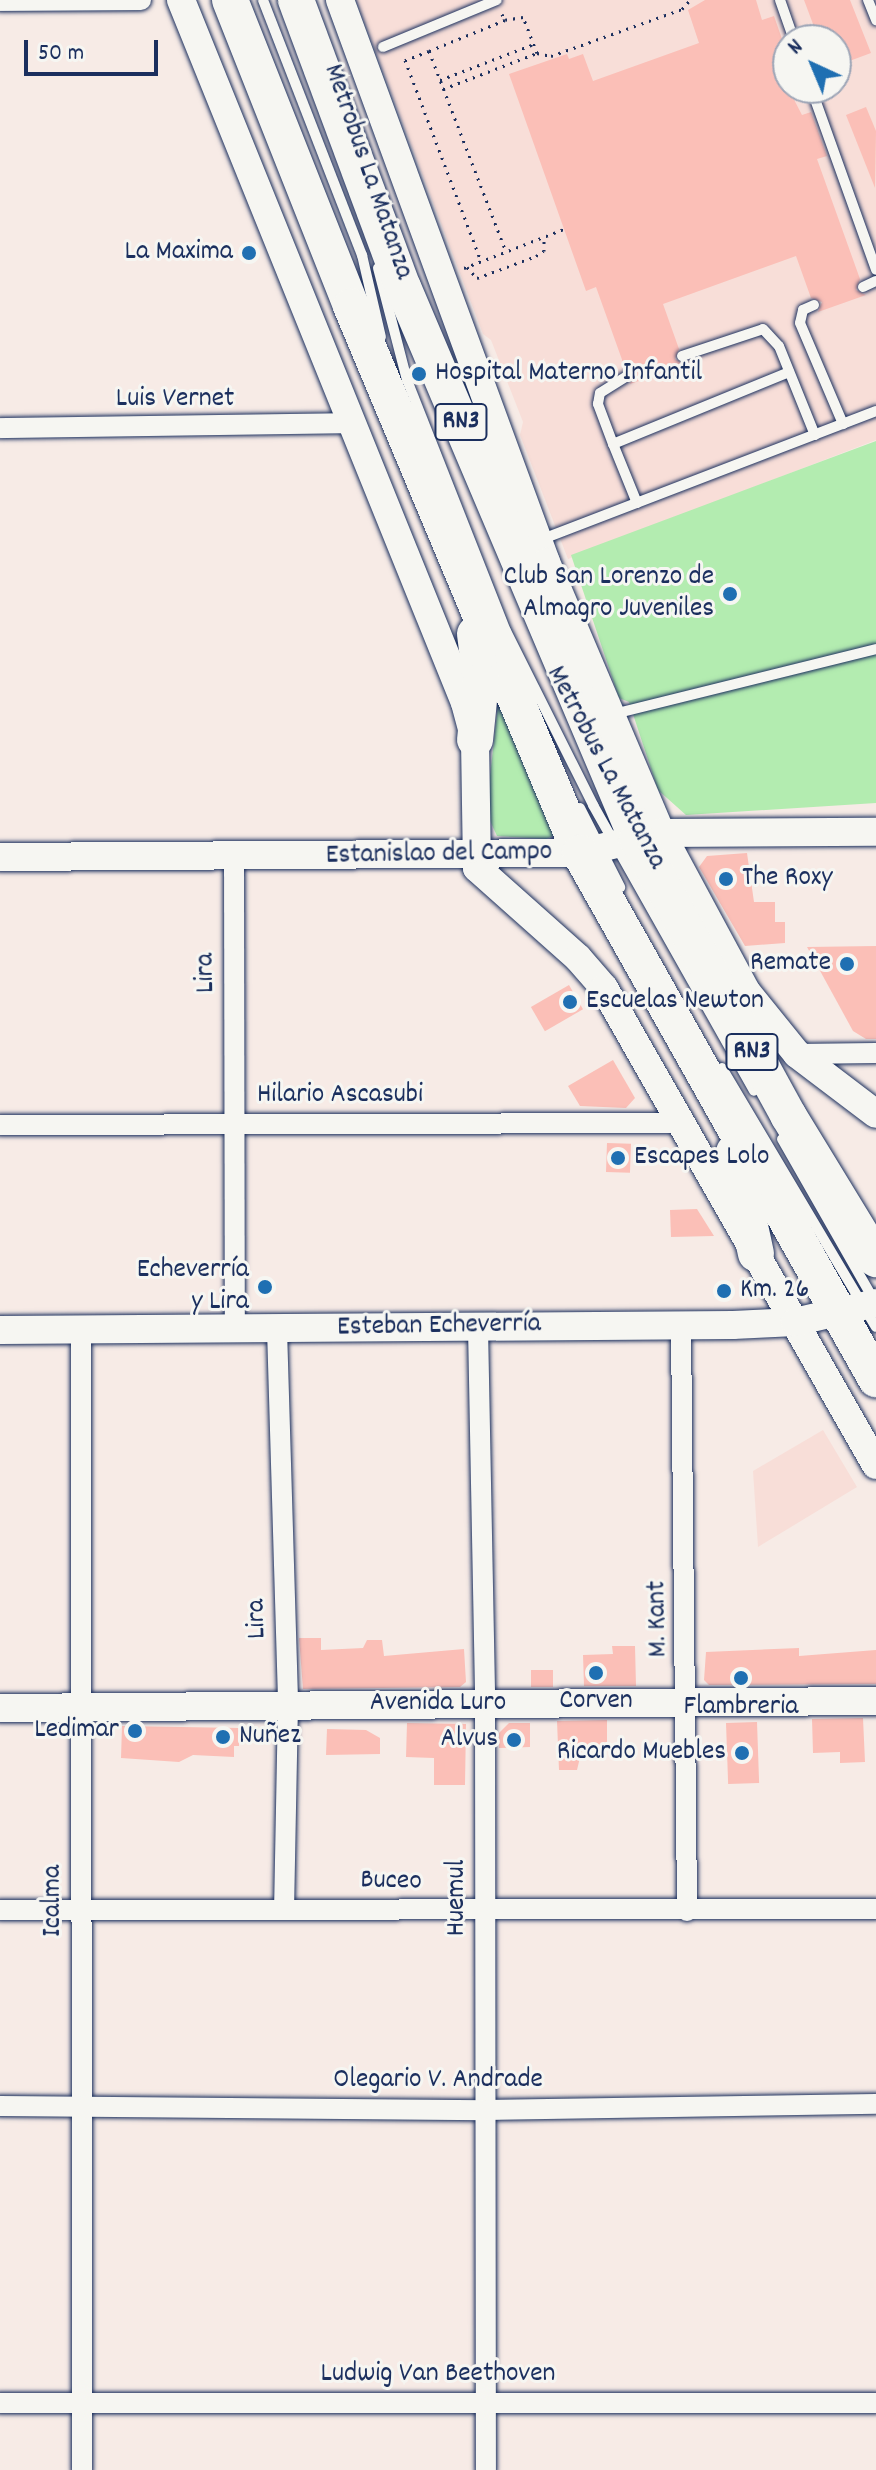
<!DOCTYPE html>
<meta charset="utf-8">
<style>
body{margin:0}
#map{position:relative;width:876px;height:2470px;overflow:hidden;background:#f7ebe6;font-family:Dekko,sans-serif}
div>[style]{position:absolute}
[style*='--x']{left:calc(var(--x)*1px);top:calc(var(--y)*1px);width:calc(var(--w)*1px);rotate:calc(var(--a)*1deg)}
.built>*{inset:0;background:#f8ded8}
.green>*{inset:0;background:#b3ecb0}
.building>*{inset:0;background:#fbbfb7;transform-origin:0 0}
.path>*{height:3px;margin-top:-1.5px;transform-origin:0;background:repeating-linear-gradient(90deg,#1b2f5e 0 2px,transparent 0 8px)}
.roads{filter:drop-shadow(0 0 2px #1b2f5e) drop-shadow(0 0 2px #1b2f5e)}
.lane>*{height:10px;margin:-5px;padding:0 5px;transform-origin:5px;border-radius:5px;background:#f6f6f2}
.street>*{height:20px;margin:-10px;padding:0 10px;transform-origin:10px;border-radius:10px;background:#f6f6f2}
.secondary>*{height:28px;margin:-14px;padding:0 14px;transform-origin:14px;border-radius:14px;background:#f6f6f2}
.highway>*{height:36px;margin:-18px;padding:0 18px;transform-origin:18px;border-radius:18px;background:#f6f6f2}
.dots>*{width:22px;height:22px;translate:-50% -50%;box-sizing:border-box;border:4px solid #f6f6f2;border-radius:50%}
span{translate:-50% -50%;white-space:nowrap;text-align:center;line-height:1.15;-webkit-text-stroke:6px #f6f6f2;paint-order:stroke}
.shield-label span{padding:2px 6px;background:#f6f6f2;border:2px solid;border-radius:6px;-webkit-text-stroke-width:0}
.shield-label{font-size:26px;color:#1b2f5e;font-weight:700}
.street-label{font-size:28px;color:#1b2f5e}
.poi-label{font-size:28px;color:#1b2f5e}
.right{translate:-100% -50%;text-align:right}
.left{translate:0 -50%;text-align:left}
.north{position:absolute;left:772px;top:24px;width:80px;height:80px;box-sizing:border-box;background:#f6f6f2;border:2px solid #9ea6b7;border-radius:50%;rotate:316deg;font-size:22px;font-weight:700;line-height:32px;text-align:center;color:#1b2f5e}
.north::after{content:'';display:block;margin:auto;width:28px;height:36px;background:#1f6fb2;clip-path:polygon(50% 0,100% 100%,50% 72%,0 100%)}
.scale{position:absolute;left:24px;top:40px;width:134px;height:36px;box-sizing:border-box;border:4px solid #1b2f5e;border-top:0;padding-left:10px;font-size:24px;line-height:28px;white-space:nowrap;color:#1b2f5e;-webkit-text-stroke:6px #f6f6f2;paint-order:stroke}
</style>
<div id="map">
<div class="built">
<div style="clip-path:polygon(evenodd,356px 0,876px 0,876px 440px,568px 559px,520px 435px,523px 422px,491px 340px,483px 334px,356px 0,788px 40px,836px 40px,836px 88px,788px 88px,788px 40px)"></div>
<div style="clip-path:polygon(823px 1430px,857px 1487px,758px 1547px,753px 1471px)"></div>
</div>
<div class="green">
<div style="clip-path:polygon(876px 441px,876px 803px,686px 815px,658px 790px,629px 702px,619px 698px,571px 555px)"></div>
<div style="clip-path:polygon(500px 687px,560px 833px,546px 839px,497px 836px,486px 812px)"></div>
</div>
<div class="building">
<div style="clip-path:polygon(705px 0,756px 0,762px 20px,774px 16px,788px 56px,783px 63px,788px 88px,802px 115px,811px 112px,827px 156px,817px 159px,860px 279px,856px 290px,866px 295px,818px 312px,822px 302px,811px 298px,796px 256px,663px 304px,679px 349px,675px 359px,685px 365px,630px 384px,634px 372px,625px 368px,596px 287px,586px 291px,509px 74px,567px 54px,569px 59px,583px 54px,593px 81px,699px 43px,688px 10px)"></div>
<div style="clip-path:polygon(804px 0,850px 0,871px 53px,836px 66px,836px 40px,819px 40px)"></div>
<div style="clip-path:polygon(866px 107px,876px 131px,875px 188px,846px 115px)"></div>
<div style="clip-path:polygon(747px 853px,754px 902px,775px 902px,775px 922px,785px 922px,785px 943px,745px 946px,699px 867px,707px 856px)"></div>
<div style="clip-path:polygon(876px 946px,876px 1039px,866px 1039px,853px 1031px,807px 947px)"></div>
<div style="left:569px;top:985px;width:28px;height:44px;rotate:60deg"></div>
<div style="clip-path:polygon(613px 1060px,635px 1098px,626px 1108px,580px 1106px,568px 1086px)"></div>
<div style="left:607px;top:1143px;width:24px;height:29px;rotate:2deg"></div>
<div style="clip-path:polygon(697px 1209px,714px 1236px,671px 1237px,670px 1210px)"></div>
<div style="clip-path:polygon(299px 1638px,321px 1638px,321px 1650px,363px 1648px,367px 1640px,382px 1640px,384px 1656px,464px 1649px,466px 1682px,460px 1687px,303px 1689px)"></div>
<div style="clip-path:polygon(612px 1646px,635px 1646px,636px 1686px,584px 1686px,583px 1655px,613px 1654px)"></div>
<div style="clip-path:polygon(799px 1648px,799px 1656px,876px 1650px,876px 1684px,709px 1685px,704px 1680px,706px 1652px)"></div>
<div style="left:531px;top:1670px;width:22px;height:17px"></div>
<div style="clip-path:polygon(863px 1718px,865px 1762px,840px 1763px,840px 1752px,813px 1753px,812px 1719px)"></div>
<div style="clip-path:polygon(607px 1720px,607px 1748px,582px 1749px,577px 1770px,559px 1770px,557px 1721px)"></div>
<div style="left:757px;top:1722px;width:61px;height:31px;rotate:88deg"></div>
<div style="clip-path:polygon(407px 1723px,466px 1724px,465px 1785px,434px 1785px,434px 1758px,406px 1757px)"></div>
<div style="clip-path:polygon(509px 1723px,530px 1723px,530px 1747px,499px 1748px,499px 1733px)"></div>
<div style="clip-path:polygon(122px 1726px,239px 1728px,239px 1746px,234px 1746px,234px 1757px,193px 1755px,179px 1762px,121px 1758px)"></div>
<div style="clip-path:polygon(327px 1729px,366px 1730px,380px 1738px,380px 1754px,326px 1755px)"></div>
</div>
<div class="path">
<div style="--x:502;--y:14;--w:7;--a:63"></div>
<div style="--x:505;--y:20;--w:82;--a:157.8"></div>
<div style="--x:429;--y:51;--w:215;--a:69"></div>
<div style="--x:429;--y:51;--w:26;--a:159"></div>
<div style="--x:405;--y:60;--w:215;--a:69.3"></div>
<div style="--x:537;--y:53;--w:14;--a:12"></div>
<div style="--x:551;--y:56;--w:139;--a:-19.7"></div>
<div style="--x:682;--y:9;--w:12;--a:-48"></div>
<div style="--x:440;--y:80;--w:101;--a:-21"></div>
<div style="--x:443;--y:89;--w:101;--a:-21"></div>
<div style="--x:537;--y:53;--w:39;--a:-111"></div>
<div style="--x:523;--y:17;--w:18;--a:171"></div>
<div style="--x:467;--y:267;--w:15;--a:48"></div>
<div style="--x:477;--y:278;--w:63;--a:-20.4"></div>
<div style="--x:536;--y:256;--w:9;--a:-32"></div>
<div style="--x:544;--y:251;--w:13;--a:-90"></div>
<div style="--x:464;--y:268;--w:107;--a:-21.3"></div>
</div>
<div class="roads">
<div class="lane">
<div style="--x:263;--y:0;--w:274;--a:68.8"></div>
<div style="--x:362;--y:255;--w:84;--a:77"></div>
<div style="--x:780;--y:0;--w:42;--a:70.7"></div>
<div style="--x:868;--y:0;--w:22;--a:68"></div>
<div style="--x:383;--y:47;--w:123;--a:-22.4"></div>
<div style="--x:811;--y:88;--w:193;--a:70.3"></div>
<div style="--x:378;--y:268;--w:116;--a:75.5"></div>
<div style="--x:407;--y:380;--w:270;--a:68.5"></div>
<div style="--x:506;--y:631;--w:195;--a:63.4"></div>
<div style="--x:593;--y:805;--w:328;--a:60.6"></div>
<div style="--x:863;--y:287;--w:14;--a:-25"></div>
<div style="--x:814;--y:305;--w:12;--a:156"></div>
<div style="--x:803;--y:310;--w:13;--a:103"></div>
<div style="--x:800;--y:323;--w:110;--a:66.9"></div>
<div style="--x:682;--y:356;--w:85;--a:-18.4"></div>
<div style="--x:763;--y:329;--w:23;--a:47"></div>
<div style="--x:779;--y:346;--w:96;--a:68"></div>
<div style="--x:613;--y:444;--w:43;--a:-110.6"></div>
<div style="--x:598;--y:404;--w:11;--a:-80"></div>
<div style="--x:600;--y:393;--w:32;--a:-32"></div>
<div style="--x:637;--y:503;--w:64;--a:-112.1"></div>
<div style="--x:613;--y:444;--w:190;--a:-22.2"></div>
<div style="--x:540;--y:540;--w:360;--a:-21"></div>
<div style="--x:614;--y:714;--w:270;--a:-13.9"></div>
<div style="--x:580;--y:808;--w:89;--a:63.1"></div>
<div style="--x:722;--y:1068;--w:301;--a:59.3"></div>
<div style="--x:782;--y:1139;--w:188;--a:60.3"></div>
</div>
<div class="street">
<div style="--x:0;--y:1;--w:141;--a:-0.4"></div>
<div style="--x:0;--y:428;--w:350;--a:-0.8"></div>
<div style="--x:234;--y:857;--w:472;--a:89.9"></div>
<div style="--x:797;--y:1054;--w:79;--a:-0.7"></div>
<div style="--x:0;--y:1125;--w:680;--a:-0.17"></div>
<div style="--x:681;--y:1325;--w:586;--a:89.41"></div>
<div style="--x:478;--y:1327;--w:376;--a:88.9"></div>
<div style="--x:485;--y:1703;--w:767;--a:89.93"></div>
<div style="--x:277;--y:1329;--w:375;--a:88.3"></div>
<div style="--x:288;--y:1704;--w:203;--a:91.1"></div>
<div style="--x:81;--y:1332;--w:1138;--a:89.95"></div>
<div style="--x:0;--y:1910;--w:876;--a:-0.07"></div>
<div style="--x:0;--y:2106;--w:486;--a:0.5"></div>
<div style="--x:486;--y:2110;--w:390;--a:-0.9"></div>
<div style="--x:0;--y:2403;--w:876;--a:0"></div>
</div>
<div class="secondary">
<div style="--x:181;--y:0;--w:758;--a:68"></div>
<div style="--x:465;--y:703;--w:38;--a:75"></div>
<div style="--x:475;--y:740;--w:128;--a:89.1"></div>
<div style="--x:477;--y:868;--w:135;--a:41.7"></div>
<div style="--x:578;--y:958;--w:40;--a:49"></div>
<div style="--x:604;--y:988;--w:549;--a:60.31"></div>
<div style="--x:340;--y:0;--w:599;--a:69.87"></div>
<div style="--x:546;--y:562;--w:294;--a:67"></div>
<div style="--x:661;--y:833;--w:179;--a:61.7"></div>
<div style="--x:746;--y:991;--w:81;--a:51"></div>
<div style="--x:797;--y:1054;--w:99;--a:37.2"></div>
<div style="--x:0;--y:857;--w:580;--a:-0.4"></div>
<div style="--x:580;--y:853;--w:83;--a:-13.9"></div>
<div style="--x:661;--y:833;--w:215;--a:-0.3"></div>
<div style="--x:0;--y:1330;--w:733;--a:-0.39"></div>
<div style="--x:733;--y:1325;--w:62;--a:-2.8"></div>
<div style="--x:795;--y:1322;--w:83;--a:-13.2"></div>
<div style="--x:0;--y:1708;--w:876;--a:-0.46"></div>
</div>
<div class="highway">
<div style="--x:230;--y:0;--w:329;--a:68.4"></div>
<div style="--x:351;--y:306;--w:593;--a:67.28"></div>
<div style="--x:580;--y:853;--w:604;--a:60.63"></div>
<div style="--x:296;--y:0;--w:306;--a:69.6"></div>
<div style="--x:403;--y:287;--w:600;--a:67.03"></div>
<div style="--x:637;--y:839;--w:315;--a:61.3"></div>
<div style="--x:788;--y:1115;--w:169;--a:58.6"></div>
<div style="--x:475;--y:634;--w:47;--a:82.7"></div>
<div style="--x:481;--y:681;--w:59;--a:95.8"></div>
<div style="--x:734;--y:1152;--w:104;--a:77.8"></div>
</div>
</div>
<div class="dots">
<div style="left:249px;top:253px;background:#1f6fb2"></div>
<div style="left:419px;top:374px;background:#1f6fb2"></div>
<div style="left:730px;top:594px;background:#1f6fb2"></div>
<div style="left:726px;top:879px;background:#1f6fb2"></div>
<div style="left:847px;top:964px;background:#1f6fb2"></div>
<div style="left:570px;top:1002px;background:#1f6fb2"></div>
<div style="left:618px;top:1158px;background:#1f6fb2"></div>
<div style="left:265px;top:1287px;background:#1f6fb2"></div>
<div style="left:724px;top:1291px;background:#1f6fb2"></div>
<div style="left:596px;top:1673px;background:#1f6fb2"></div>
<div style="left:741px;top:1678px;background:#1f6fb2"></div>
<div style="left:135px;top:1731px;background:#1f6fb2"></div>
<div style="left:223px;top:1737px;background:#1f6fb2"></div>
<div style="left:514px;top:1740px;background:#1f6fb2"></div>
<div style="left:742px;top:1753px;background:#1f6fb2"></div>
</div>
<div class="shield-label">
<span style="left:461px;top:422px">RN3</span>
<span style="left:752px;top:1052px">RN3</span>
</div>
<div class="street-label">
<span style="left:367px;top:172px;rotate:71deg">Metrobus La Matanza</span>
<span style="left:175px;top:400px">Luis Vernet</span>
<span style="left:605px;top:768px;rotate:62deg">Metrobus La Matanza</span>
<span style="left:439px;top:855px;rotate:-1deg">Estanislao del Campo</span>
<span style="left:207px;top:973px;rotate:-91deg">Lira</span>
<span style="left:340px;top:1096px">Hilario Ascasubi</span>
<span style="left:439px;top:1327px;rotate:-1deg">Esteban Echeverría</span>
<span style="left:258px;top:1619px;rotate:-92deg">Lira</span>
<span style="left:659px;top:1619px;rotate:-91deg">M. Kant</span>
<span style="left:438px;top:1704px">Avenida Luro</span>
<span style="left:391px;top:1882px;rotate:1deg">Buceo</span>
<span style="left:458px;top:1898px;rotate:-90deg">Huemul</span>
<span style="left:54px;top:1901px;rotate:-90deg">Icalma</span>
<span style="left:438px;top:2081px">Olegario V. Andrade</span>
<span style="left:438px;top:2375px">Ludwig Van Beethoven</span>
</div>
<div class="poi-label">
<span class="right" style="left:233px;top:253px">La Maxima</span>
<span class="left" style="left:435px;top:374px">Hospital Materno Infantil</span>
<span class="right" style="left:714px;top:594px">Club San Lorenzo de<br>Almagro Juveniles</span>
<span class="left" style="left:742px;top:879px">The Roxy</span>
<span class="right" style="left:831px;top:964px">Remate</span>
<span class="left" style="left:586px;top:1002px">Escuelas Newton</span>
<span class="left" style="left:634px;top:1158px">Escapes Lolo</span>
<span class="right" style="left:249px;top:1287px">Echeverría<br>y Lira</span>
<span class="left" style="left:740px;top:1291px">Km. 26</span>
<span style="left:596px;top:1702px">Corven</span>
<span style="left:741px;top:1708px">Flambreria</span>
<span class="right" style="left:119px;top:1731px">Ledimar</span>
<span class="left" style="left:239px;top:1737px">Nuñez</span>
<span class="right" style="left:498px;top:1740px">Alvus</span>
<span class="right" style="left:726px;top:1753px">Ricardo Muebles</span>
</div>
<div class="north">N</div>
<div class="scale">50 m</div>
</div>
